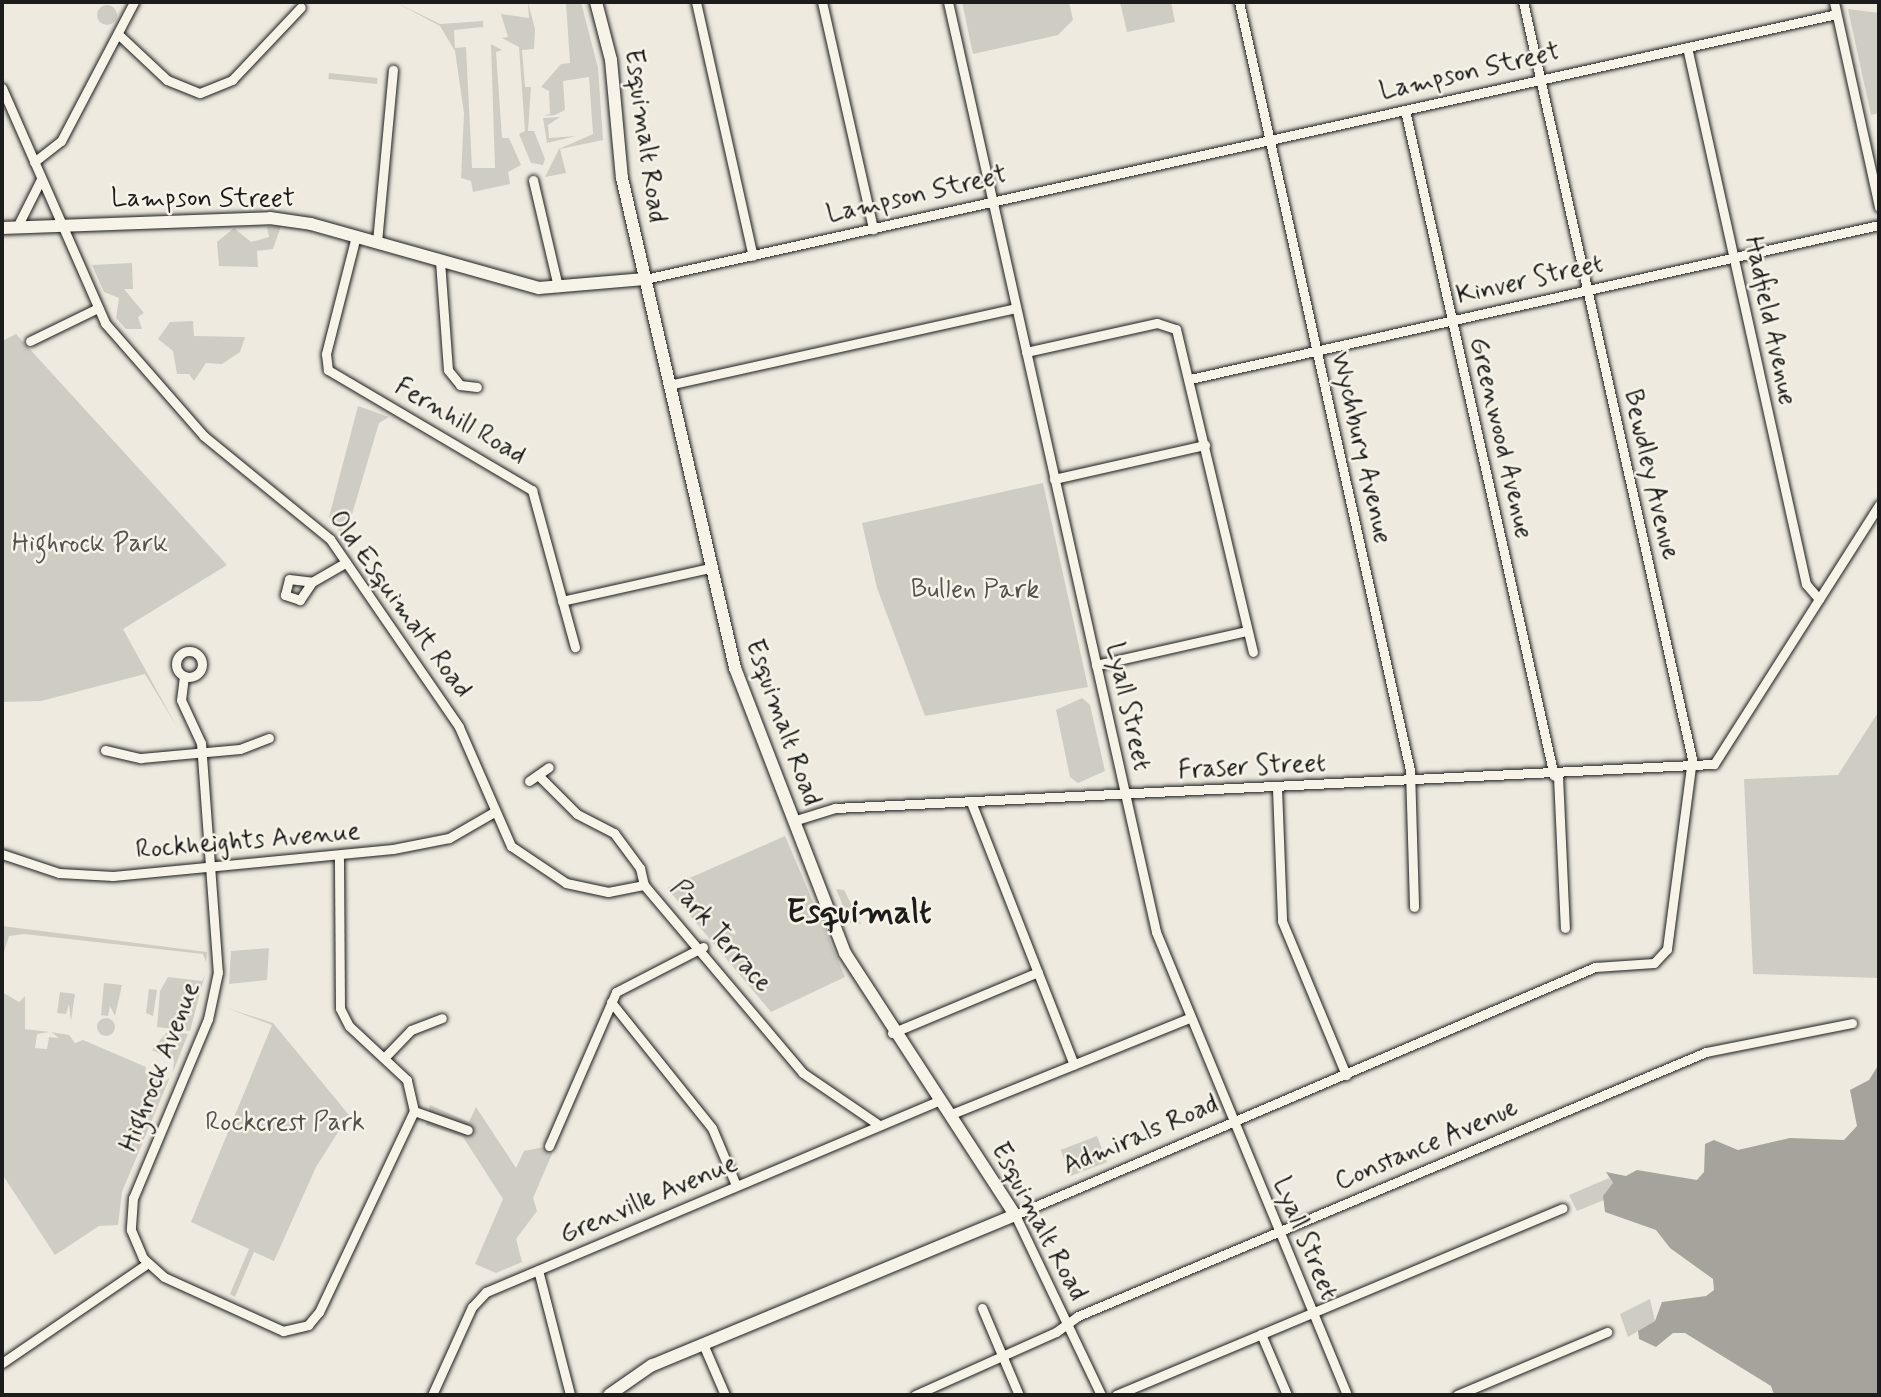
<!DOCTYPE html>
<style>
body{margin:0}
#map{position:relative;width:1881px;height:1397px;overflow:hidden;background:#eeeae0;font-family:Mynerve,sans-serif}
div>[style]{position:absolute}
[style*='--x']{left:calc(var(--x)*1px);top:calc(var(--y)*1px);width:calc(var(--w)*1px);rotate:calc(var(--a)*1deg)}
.green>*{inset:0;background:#cfccc3;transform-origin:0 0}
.round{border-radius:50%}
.water>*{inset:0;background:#a6a39d}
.roads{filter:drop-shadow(0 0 2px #1c1c1c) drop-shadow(0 0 2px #1c1c1c)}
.minor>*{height:9px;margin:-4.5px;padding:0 4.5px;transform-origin:4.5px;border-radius:4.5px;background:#f7f3e8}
.minor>.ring{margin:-4.5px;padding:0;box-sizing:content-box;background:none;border:9px solid #f7f3e8;border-radius:50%}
.major>*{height:12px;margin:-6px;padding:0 6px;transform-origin:6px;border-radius:6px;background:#f7f3e8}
span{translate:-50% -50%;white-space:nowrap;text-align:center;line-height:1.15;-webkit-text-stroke:5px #f7f3e8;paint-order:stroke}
.street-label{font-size:26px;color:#1c1c1c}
.park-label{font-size:26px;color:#52514e}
.district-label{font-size:33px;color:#1c1c1c;font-weight:700}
.frame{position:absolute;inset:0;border:4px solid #1c1c1c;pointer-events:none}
</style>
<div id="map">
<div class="green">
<div style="clip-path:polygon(395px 2px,440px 24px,483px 21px,483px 27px,454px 30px,455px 48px,466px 47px,472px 168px,495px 168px,491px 44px,502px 50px,496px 52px,502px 138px,509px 138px,521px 165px,508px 172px,510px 184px,473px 192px,471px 181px,461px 178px,464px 113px,455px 51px,440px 26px)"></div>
<div style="clip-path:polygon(528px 2px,535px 29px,534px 49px,522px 50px,525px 87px,531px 87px,528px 131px,534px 131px,545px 159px,543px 165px,531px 163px,519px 134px,525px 131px,519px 47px,502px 38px,508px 37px,501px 14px,529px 18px)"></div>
<div style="clip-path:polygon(554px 2px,581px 2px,598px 68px,603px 140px,560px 149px,566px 173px,545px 177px,559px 149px,593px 134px,589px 77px,563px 81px,565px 110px,555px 115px,543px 116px,550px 114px,549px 91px,541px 87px,561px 64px,570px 63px,566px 3px)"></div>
<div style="clip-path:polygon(962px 2px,1069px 2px,1073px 20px,1058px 35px,973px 54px)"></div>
<div style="clip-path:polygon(1120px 2px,1171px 2px,1175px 22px,1127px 32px)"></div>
<div class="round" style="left:97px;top:5px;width:20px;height:20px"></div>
<div style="clip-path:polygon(1848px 9px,1879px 13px,1879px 113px,1871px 115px)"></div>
<div style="left:329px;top:73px;width:49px;height:6px;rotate:6deg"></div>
<div style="clip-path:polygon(560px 117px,548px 125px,549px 138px,576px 136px,547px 143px,543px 118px)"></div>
<div style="clip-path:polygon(281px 226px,273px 249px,257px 251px,258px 267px,219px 266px,217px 242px,234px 228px,251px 242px,269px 237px,267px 227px)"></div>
<div style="clip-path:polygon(132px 263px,133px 289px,124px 289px,144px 313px,138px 317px,142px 329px,126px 329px,116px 318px,119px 298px,104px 292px,92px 265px)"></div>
<div style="clip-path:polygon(193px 321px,194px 336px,245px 337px,240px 352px,222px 364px,206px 363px,194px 381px,189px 374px,177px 374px,173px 351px,158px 339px,170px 322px)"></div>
<div style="clip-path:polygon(16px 334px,227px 565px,123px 629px,177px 727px,145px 674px,41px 701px,2px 702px,2px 341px)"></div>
<div style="clip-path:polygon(358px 406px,389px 417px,379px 423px,345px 538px,329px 517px)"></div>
<div style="clip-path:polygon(1043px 483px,1088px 687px,925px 716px,877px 588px,862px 523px)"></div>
<div style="clip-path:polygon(1082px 698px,1090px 705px,1105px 771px,1078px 783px,1070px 777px,1056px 710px)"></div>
<div style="clip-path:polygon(1879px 711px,1879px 978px,1753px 974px,1744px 779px,1838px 775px)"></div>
<div style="clip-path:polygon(785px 836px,845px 977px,771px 1012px,667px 888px)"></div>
<div style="clip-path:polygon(836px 889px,844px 890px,861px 924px,850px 923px)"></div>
<div style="clip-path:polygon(2px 926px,207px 952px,206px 962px,203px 954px,24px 934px,9px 936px,2px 958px)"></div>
<div style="clip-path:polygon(269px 948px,267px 980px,229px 984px,231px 951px)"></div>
<div style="clip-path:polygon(205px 974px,190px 1031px,157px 1027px,160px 991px,168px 977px,202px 981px)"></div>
<div style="clip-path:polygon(104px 983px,122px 985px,115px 1016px,110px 1006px,108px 1016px,101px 1015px)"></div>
<div style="clip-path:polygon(149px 989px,157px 990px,153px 1016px,146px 1013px)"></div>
<div style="clip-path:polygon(2px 992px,19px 1002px,25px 996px,25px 1029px,49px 1032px,37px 1034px,35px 1048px,47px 1049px,49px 1037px,59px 1038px,51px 1032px,69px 1035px,75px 1043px,83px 1040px,146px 1067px,145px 1073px,165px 1082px,170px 1077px,122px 1192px,118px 1225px,99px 1226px,55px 1255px,2px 1174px)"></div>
<div style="clip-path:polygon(60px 992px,75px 994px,71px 1021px,69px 1004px,66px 1014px,57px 1013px)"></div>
<div style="clip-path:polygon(224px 1007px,273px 1023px,349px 1115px,316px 1167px,274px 1261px,254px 1252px,235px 1297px,230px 1294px,249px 1249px,191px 1222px,272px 1025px)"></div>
<div class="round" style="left:97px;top:1018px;width:18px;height:18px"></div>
<div style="clip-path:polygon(167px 1032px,171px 1053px,174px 1032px,188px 1034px,173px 1072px,174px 1060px,152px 1050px)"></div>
<div style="clip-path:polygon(430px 1105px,469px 1122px,476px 1107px,516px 1168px,524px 1151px,549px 1146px,552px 1154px,533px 1198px,537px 1211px,516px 1239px,522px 1262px,496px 1273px,475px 1264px,503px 1199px,463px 1137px,426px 1125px)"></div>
<div style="left:1097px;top:1136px;width:28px;height:39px;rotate:69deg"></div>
<div style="clip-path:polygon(1609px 1178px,1613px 1183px,1604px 1200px,1577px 1211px,1569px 1195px)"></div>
<div style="clip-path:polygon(1650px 1299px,1655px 1321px,1628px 1337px,1620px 1314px)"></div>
</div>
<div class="water">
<div style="clip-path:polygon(1879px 1064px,1879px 1395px,1774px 1395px,1771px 1386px,1685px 1333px,1673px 1333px,1656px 1347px,1639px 1339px,1638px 1331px,1655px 1321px,1662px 1302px,1706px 1296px,1714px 1290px,1713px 1279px,1670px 1248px,1656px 1230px,1605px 1212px,1603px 1196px,1613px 1183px,1606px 1172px,1626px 1176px,1637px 1170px,1697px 1180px,1704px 1172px,1705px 1144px,1714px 1140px,1738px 1150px,1790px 1138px,1844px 1140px,1857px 1126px,1850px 1090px,1869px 1080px)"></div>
</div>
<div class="roads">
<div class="minor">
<div style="--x:696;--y:2;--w:260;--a:77.4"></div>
<div style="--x:822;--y:2;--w:233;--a:77.3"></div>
<div style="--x:948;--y:2;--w:953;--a:77.39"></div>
<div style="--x:1156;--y:932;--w:501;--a:67.58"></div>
<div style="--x:1239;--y:2;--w:787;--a:77.45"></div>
<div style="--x:1410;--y:770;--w:137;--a:88.3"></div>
<div style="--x:1834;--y:2;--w:210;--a:77.6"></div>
<div style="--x:118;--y:34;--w:67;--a:43.2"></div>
<div style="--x:167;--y:80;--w:35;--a:22"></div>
<div style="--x:200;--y:93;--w:35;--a:-22"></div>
<div style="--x:232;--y:80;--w:100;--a:-46.6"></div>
<div style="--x:1687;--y:47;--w:550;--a:77.51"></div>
<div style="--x:1806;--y:584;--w:20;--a:49"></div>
<div style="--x:2;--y:88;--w:257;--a:66.3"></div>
<div style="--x:105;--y:323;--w:150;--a:48.8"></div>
<div style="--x:204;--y:436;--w:163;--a:39.3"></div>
<div style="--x:330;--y:539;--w:228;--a:55.5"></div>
<div style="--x:459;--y:727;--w:130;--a:66.4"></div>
<div style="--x:511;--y:846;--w:66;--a:33.9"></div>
<div style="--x:566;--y:883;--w:43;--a:12.1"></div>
<div style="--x:608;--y:892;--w:37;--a:-11"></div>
<div style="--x:1405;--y:110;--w:682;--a:77.39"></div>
<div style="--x:34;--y:162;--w:34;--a:-38"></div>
<div style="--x:61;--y:141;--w:157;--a:-62.3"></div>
<div style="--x:533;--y:180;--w:110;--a:76.8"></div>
<div style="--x:18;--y:225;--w:51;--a:-63.4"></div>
<div style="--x:356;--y:236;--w:122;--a:104.3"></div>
<div style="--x:326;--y:354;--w:16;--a:83"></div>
<div style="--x:328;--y:370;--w:237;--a:30.5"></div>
<div style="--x:532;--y:490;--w:163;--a:74.7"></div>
<div style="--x:377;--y:242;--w:173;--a:-84.7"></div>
<div style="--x:440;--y:261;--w:109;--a:85.8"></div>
<div style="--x:448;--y:370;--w:19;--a:51"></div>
<div style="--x:460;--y:385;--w:17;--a:7"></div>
<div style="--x:645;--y:279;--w:1220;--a:-12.54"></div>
<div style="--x:30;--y:341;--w:76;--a:-25.9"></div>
<div style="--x:1026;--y:352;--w:134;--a:-12.5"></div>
<div style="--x:1157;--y:323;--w:20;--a:18"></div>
<div style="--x:1176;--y:329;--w:332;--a:76.6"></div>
<div style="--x:1190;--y:379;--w:706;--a:-12.6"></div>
<div style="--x:669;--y:385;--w:355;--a:-12.5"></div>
<div style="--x:1054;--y:479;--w:155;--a:-12.7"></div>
<div style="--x:312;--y:582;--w:22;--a:124"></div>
<div style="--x:300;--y:600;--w:16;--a:-162"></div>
<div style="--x:285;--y:595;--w:16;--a:-76"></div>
<div style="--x:289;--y:579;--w:23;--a:7"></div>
<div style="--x:312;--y:582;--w:39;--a:-30"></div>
<div style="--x:562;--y:601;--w:152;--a:-12.6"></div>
<div class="ring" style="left:176px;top:651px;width:17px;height:17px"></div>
<div style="--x:1096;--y:665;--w:155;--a:-12.7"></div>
<div style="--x:184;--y:676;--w:24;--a:97"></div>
<div style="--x:181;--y:700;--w:47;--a:65.1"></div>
<div style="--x:201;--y:743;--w:230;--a:85.8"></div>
<div style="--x:218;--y:972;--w:48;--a:102"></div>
<div style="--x:208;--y:1019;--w:194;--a:112.7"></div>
<div style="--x:133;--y:1198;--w:32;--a:94"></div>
<div style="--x:131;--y:1230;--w:30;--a:67"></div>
<div style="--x:143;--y:1258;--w:28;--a:42"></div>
<div style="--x:164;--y:1277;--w:131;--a:24.4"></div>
<div style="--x:283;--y:1331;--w:26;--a:-13"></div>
<div style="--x:308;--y:1325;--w:17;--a:-50"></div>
<div style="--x:319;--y:1312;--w:222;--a:-64.7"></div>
<div style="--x:414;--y:1111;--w:32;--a:-103"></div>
<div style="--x:407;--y:1080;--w:79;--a:-137"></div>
<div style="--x:349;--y:1026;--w:20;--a:-117"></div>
<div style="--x:340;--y:1008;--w:153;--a:-90.4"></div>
<div style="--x:105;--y:750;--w:37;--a:13"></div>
<div style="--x:141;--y:758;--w:99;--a:-5.2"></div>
<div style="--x:240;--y:749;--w:31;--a:-21"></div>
<div style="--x:538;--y:775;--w:55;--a:45"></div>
<div style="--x:577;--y:814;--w:42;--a:27.2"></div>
<div style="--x:614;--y:833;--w:44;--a:53.4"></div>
<div style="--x:640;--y:868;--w:17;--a:77"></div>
<div style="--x:1558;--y:776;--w:152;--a:87.4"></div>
<div style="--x:529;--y:781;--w:24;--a:-35"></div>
<div style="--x:1277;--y:788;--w:133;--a:87.8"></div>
<div style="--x:1282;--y:921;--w:167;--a:67.4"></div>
<div style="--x:971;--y:802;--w:282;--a:68.6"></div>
<div style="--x:793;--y:821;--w:44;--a:-17.2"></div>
<div style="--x:835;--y:808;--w:880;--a:-2.87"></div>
<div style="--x:1714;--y:764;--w:307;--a:-57.5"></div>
<div style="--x:2;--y:854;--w:60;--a:18.4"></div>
<div style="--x:59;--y:873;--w:54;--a:3.2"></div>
<div style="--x:113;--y:876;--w:281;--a:-5.5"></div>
<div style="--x:393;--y:849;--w:57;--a:-11.1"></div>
<div style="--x:449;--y:838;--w:52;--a:-30"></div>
<div style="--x:644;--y:885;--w:246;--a:49.8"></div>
<div style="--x:803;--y:1073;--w:92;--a:34.4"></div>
<div style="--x:611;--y:1002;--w:161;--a:51.3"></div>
<div style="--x:712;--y:1128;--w:62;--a:67.2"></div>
<div style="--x:892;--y:1033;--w:158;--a:-22.7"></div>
<div style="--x:384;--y:1058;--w:39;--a:-46"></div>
<div style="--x:411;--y:1030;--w:33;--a:-21"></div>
<div style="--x:414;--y:1111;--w:57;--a:19.4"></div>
<div style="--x:949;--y:1115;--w:259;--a:-22"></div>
<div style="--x:549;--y:1146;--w:168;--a:-66.5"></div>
<div style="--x:616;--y:992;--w:98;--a:-27.3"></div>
<div style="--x:538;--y:1270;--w:129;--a:75.6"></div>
<div style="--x:982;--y:1308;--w:95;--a:67"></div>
<div style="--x:1261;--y:1334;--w:66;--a:66.9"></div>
<div style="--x:703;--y:1344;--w:56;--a:66.7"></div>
<div style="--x:2;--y:1363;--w:177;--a:-34.4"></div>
<div style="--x:432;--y:1395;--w:97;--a:-65.6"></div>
<div style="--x:472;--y:1307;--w:21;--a:-47"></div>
<div style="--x:486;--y:1292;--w:491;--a:-22.9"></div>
<div style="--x:915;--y:1395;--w:154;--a:-24.1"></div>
<div style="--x:1056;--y:1332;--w:27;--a:-36"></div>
<div style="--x:1078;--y:1316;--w:681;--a:-22.8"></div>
<div style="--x:1706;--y:1052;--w:149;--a:-11.2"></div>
<div style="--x:1101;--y:1395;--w:199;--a:-115.5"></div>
<div style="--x:1015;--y:1215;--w:631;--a:-23.15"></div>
<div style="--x:1595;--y:967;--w:59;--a:-3.9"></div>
<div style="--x:1654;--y:963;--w:19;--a:-47"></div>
<div style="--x:1667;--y:949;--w:192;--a:-82.5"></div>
<div style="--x:1692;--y:759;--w:776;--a:-102.58"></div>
<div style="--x:1116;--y:1395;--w:484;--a:-22.7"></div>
<div style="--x:1457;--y:1395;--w:163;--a:-22.8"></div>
</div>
<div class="major">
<div style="--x:596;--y:2;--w:60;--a:75.5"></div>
<div style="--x:611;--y:60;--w:119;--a:84.7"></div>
<div style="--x:622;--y:178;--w:503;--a:77.01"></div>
<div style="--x:735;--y:668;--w:305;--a:68.9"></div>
<div style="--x:845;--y:953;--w:312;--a:57"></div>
<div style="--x:1015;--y:1215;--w:393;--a:157.5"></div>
<div style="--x:652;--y:1365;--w:52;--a:145.1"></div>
<div style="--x:2;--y:228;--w:268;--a:-2.1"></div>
<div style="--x:270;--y:218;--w:41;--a:8.3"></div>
<div style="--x:311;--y:224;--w:237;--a:15.7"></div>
<div style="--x:539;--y:288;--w:106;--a:-4.9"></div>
</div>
</div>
<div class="street-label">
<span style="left:1470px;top:73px;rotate:-13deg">Lampson Street</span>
<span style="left:644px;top:136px;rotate:82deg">Esquimalt Road</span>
<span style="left:917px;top:196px;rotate:-13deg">Lampson Street</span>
<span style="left:203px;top:200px">Lampson Street</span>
<span style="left:1530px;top:281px;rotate:-13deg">Kinver Street</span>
<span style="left:1769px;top:321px;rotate:78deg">Hadfield Avenue</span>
<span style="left:460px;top:422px;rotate:30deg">Fernhill Road</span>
<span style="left:1500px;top:438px;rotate:77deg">Greenwood Avenue</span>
<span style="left:1360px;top:448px;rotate:77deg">Wychbury Avenue</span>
<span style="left:1650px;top:475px;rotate:77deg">Bewdley Avenue</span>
<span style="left:399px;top:605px;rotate:54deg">Old Esquimalt Road</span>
<span style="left:1127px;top:707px;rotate:77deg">Lyall Street</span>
<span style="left:782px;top:723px;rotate:70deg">Esquimalt Road</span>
<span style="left:1252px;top:768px;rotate:-3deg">Fraser Street</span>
<span style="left:248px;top:842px;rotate:-5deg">Rockheights Avenue</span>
<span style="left:720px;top:937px;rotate:49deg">Park Terrace</span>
<span style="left:161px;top:1067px;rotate:-69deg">Highrock Avenue</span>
<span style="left:1141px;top:1136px;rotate:-23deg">Admirals Road</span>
<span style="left:1427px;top:1146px;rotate:-23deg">Constance Avenue</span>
<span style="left:649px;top:1200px;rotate:-23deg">Grenville Avenue</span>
<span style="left:1038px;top:1222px;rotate:62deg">Esquimalt Road</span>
<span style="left:1304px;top:1239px;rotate:67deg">Lyall Street</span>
</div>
<div class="park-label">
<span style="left:90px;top:545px">Highrock Park</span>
<span style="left:975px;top:591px">Bullen Park</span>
<span style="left:285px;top:1124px">Rockcrest Park</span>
</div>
<div class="district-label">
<span style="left:859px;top:914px">Esquimalt</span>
</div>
<div class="frame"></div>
</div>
